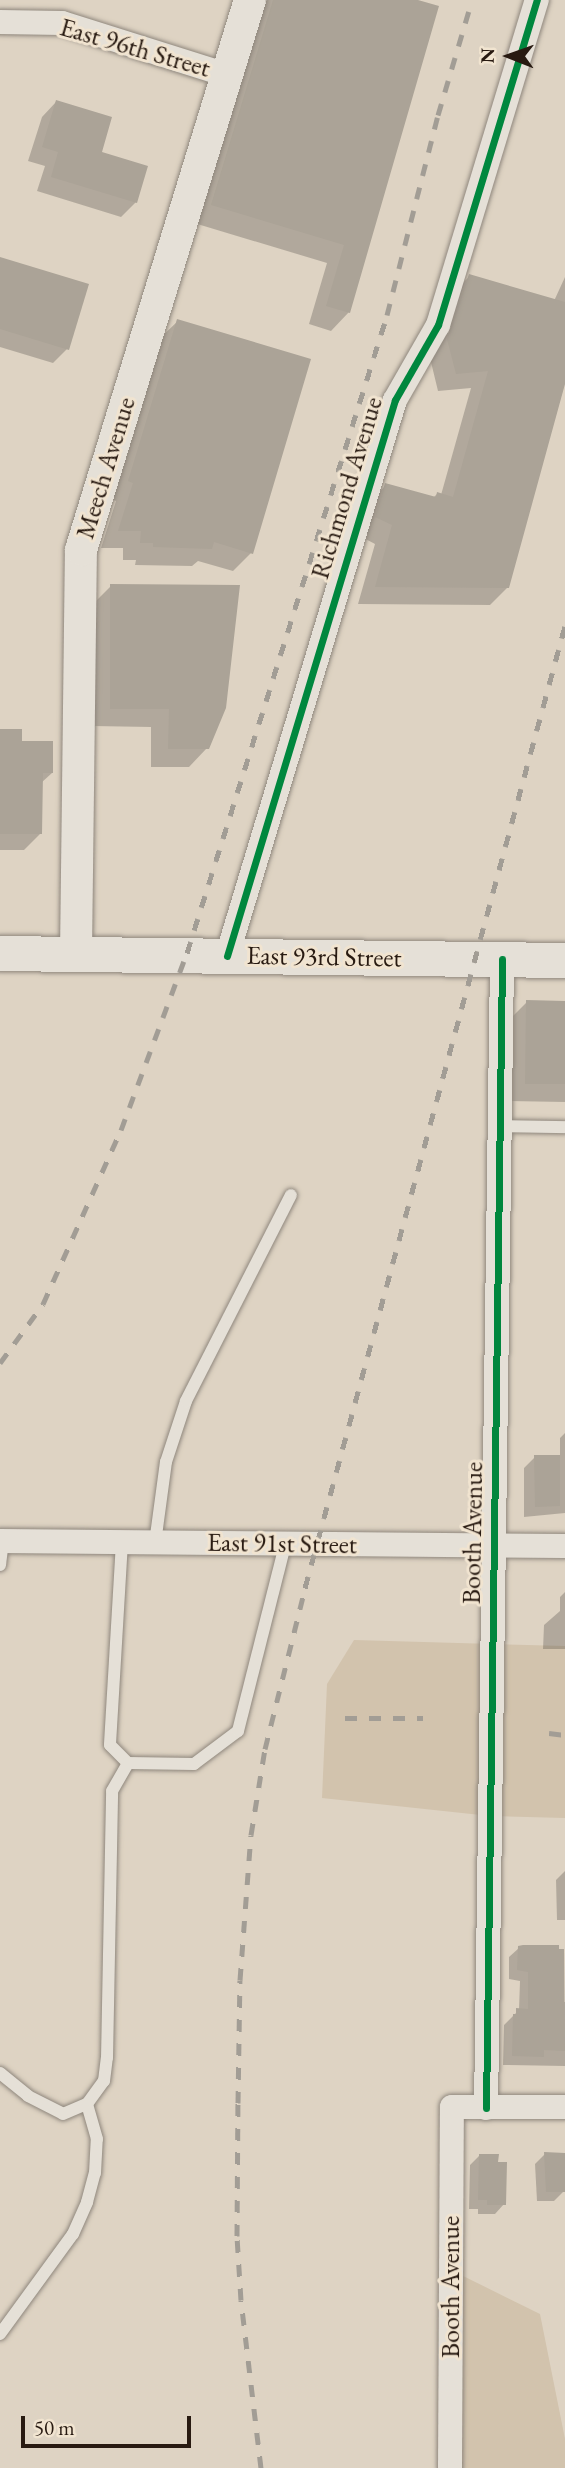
<!DOCTYPE html>
<style>
body{margin:0}
#map{position:relative;width:565px;height:2468px;overflow:hidden;background:#ded3c3;font-family:"EB Garamond",serif}
div>[style]{position:absolute}
[style*='--x']{left:calc(var(--x)*1px);top:calc(var(--y)*1px);width:calc(var(--w)*1px);rotate:calc(var(--a)*1deg)}
.green>*{inset:0;background:#d2c3ad}
.shadow>*{inset:0;background:#0003}
.building>*{inset:0;background:#aba397}
.roads{filter:drop-shadow(0 0 2px #8f877d) drop-shadow(0 0 2px #8f877d)}
.service>*{height:12px;margin:-6px;padding:0 6px;transform-origin:6px;border-radius:6px;background:#e5e0d7}
.minor>*{height:24px;margin:-12px;padding:0 12px;transform-origin:12px;border-radius:12px;background:#e5e0d7}
.tertiary>*{height:32px;margin:-16px;padding:0 16px;transform-origin:16px;border-radius:16px;background:#e5e0d7}
.secondary>*{height:35px;margin:-17.5px;padding:0 17.5px;transform-origin:17.5px;border-radius:17.5px;background:#e5e0d7}
.rail>*{height:5px;margin-top:-2.5px;transform-origin:0;background:repeating-linear-gradient(90deg,#a29d95 0 12px,transparent 0 24px)}
.cycleway>*{height:7px;margin:-3.5px;padding:0 3.5px;transform-origin:3.5px;border-radius:3.5px;background:#00873e}
span{translate:-50% -50%;white-space:nowrap;text-align:center;line-height:1.15;-webkit-text-stroke:6px #f1e4d0;paint-order:stroke}
.street-label{font-size:26px;color:#281a11}
.north{position:absolute;left:474px;top:21px;width:70px;height:70px;-webkit-text-stroke:5px #f1e4d0;paint-order:stroke;rotate:271deg;font-size:19px;font-weight:700;line-height:28px;text-align:center;color:#281a11}
.north::after{content:'';display:block;margin:auto;width:24px;height:32px;background:#281a11;clip-path:polygon(50% 0,100% 100%,50% 72%,0 100%)}
.scale{position:absolute;left:21px;top:2416px;width:170px;height:32px;box-sizing:border-box;border:4px solid #281a11;border-top:0;padding-left:9px;font-size:21px;line-height:24px;white-space:nowrap;color:#281a11;-webkit-text-stroke:5px #f1e4d0;paint-order:stroke}
</style>
<div id="map">
<div class="green">
<i style="clip-path:polygon(354px 1640px,565px 1646px,565px 1818px,490px 1816px,322px 1798px,327px 1684px)"></i>
<i style="clip-path:polygon(451px 2270px,540px 2314px,565px 2439px,565px 2468px,450px 2468px)"></i>
</div>
<div class="shadow">
<i style="clip-path:polygon(261px 0,414px 0,349px 312px,331px 331px,309px 324px,327px 263px,194px 223px)"></i>
<i style="clip-path:polygon(56px 102px,136px 202px,121px 217px,37px 191px,45px 166px,28px 161px,42px 117px)"></i>
<i style="clip-path:polygon(0 259px,67px 349px,53px 363px,0 347px)"></i>
<i style="clip-path:polygon(470px 276px,554px 301px,565px 277px,565px 382px,508px 587px,490px 605px,358px 604px,375px 544px,358px 535px,368px 504px,386px 485px,433px 498px,437px 494px,441px 495px,471px 388px,438px 391px,430px 358px,451px 294px)"></i>
<i style="clip-path:polygon(178px 321px,251px 553px,233px 571px,198px 561px,192px 566px,135px 565px,136px 560px,123px 560px,123px 548px,101px 548px,116px 501px,111px 499px,159px 339px)"></i>
<i style="clip-path:polygon(111px 586px,207px 748px,189px 767px,151px 767px,151px 727px,92px 726px,93px 604px)"></i>
<i style="clip-path:polygon(0 731px,20px 743px,52px 773px,41px 783px,41px 833px,24px 850px,0 850px)"></i>
<i style="clip-path:polygon(527px 1002px,565px 1003px,565px 1102px,508px 1101px,509px 1020px)"></i>
<i style="clip-path:polygon(565px 1433px,565px 1513px,524px 1517px,524px 1468px,535px 1457px,560px 1457px,560px 1438px)"></i>
<i style="clip-path:polygon(565px 1592px,565px 1649px,543px 1649px,544px 1625px,560px 1611px,560px 1597px)"></i>
<i style="clip-path:polygon(565px 1871px,565px 1920px,557px 1920px,556px 1880px)"></i>
<i style="clip-path:polygon(519px 1948px,560px 2002px,565px 2002px,565px 2066px,503px 2065px,504px 2025px,519px 2010px,520px 1981px,509px 1979px,509px 1957px)"></i>
<i style="clip-path:polygon(545px 2154px,564px 2191px,554px 2201px,537px 2201px,535px 2164px)"></i>
<i style="clip-path:polygon(479px 2156px,504px 2204px,495px 2214px,478px 2214px,478px 2209px,469px 2209px,470px 2165px)"></i>
</div>
<div class="building">
<i style="clip-path:polygon(273px 0,418px 0,439px 6px,350px 313px,326px 306px,344px 245px,211px 205px)"></i>
<i style="clip-path:polygon(56px 100px,112px 117px,102px 152px,148px 166px,137px 203px,51px 177px,58px 152px,42px 147px)"></i>
<i style="clip-path:polygon(0 257px,89px 284px,69px 350px,0 329px)"></i>
<i style="clip-path:polygon(469px 274px,565px 302px,565px 384px,509px 588px,375px 587px,392px 525px,375px 517px,385px 483px,436px 497px,437px 492px,453px 497px,488px 371px,456px 374px,447px 339px)"></i>
<i style="clip-path:polygon(177px 319px,311px 359px,253px 554px,214px 542px,212px 549px,153px 547px,153px 543px,140px 543px,141px 531px,118px 531px,133px 483px,128px 481px)"></i>
<i style="clip-path:polygon(110px 584px,240px 585px,226px 708px,209px 749px,168px 749px,169px 709px,110px 709px)"></i>
<i style="clip-path:polygon(0 729px,22px 729px,22px 741px,53px 741px,53px 773px,43px 773px,42px 834px,0 834px)"></i>
<i style="clip-path:polygon(526px 1000px,565px 1001px,565px 1084px,525px 1084px)"></i>
<i style="clip-path:polygon(534px 1455px,560px 1455px,560px 1506px,535px 1507px)"></i>
<i style="clip-path:polygon(523px 1945px,559px 1945px,559px 1949px,564px 1949px,565px 2051px,544px 2050px,544px 2057px,512px 2056px,513px 2014px,516px 2014px,516px 2008px,528px 2009px,528px 1972px,517px 1970px,518px 1946px)"></i>
<i style="clip-path:polygon(544px 2152px,565px 2153px,565px 2192px,546px 2192px)"></i>
<i style="clip-path:polygon(479px 2154px,499px 2154px,498px 2162px,507px 2162px,506px 2205px,487px 2205px,487px 2200px,478px 2200px)"></i>
</div>
<div class="roads">
<div class="service">
<i style="--x:499;--y:1126;--w:66;--a:0.9"></i>
<i style="--x:122;--y:1542;--w:203;--a:93.4"></i>
<i style="--x:110;--y:1745;--w:25;--a:45"></i>
<i style="--x:128;--y:1763;--w:66;--a:0.9"></i>
<i style="--x:194;--y:1764;--w:55;--a:-36.9"></i>
<i style="--x:238;--y:1731;--w:192;--a:-75.8"></i>
<i style="--x:155;--y:1543;--w:82;--a:-82.3"></i>
<i style="--x:166;--y:1462;--w:64;--a:-71.8"></i>
<i style="--x:186;--y:1401;--w:231;--a:-63"></i>
<i style="--x:0;--y:1565;--w:24;--a:-83"></i>
<i style="--x:0;--y:2073;--w:36;--a:39"></i>
<i style="--x:28;--y:2096;--w:39;--a:27"></i>
<i style="--x:63;--y:2114;--w:26;--a:-23"></i>
<i style="--x:87;--y:2104;--w:29;--a:-54"></i>
<i style="--x:104;--y:2081;--w:23;--a:-83"></i>
<i style="--x:107;--y:2058;--w:267;--a:-88.9"></i>
<i style="--x:112;--y:1791;--w:32;--a:-60"></i>
<i style="--x:0;--y:2334;--w:124;--a:-53.9"></i>
<i style="--x:73;--y:2234;--w:35;--a:-66"></i>
<i style="--x:87;--y:2202;--w:30;--a:-75"></i>
<i style="--x:95;--y:2173;--w:34;--a:-87"></i>
<i style="--x:97;--y:2139;--w:36;--a:-106"></i>
</div>
<div class="minor">
<i style="--x:0;--y:22;--w:62;--a:0.9"></i>
<i style="--x:62;--y:23;--w:173;--a:17.5"></i>
<i style="--x:227;--y:956;--w:581;--a:-73.19"></i>
<i style="--x:395;--y:400;--w:86;--a:-60.2"></i>
<i style="--x:438;--y:325;--w:340;--a:-73.1"></i>
<i style="--x:0;--y:1541;--w:565;--a:0.51"></i>
<i style="--x:486;--y:2108;--w:1149;--a:-89.2"></i>
<i style="--x:450;--y:2468;--w:361;--a:-89.7"></i>
<i style="--x:452;--y:2107;--w:113;--a:0"></i>
</div>
<div class="tertiary">
<i style="--x:76;--y:953;--w:403;--a:-89.3"></i>
<i style="--x:81;--y:550;--w:575;--a:-72.92"></i>
</div>
<div class="secondary">
<i style="--x:0;--y:953;--w:565;--a:0.71"></i>
</div>
</div>
<div class="rail">
<i style="--x:0;--y:1363;--w:73;--a:-53.9"></i>
<i style="--x:43;--y:1304;--w:191;--a:-65.9"></i>
<i style="--x:121;--y:1130;--w:189;--a:-69.6"></i>
<i style="--x:187;--y:953;--w:669;--a:-72.59"></i>
<i style="--x:387;--y:315;--w:206;--a:-75.7"></i>
<i style="--x:438;--y:115;--w:120;--a:-73.5"></i>
<i style="--x:345;--y:1718;--w:78;--a:0"></i>
<i style="--x:549;--y:1733;--w:16;--a:7"></i>
<i style="--x:261;--y:2468;--w:169;--a:-96.8"></i>
<i style="--x:241;--y:2300;--w:64;--a:-93.6"></i>
<i style="--x:237;--y:2236;--w:133;--a:-89.6"></i>
<i style="--x:238;--y:2103;--w:123;--a:-89.1"></i>
<i style="--x:240;--y:1980;--w:145;--a:-85.7"></i>
<i style="--x:251;--y:1835;--w:87;--a:-80.8"></i>
<i style="--x:265;--y:1749;--w:166;--a:-76"></i>
<i style="--x:305;--y:1588;--w:997;--a:-74.88"></i>
</div>
<div class="cycleway">
<i style="--x:227;--y:956;--w:581;--a:-73.19"></i>
<i style="--x:395;--y:400;--w:86;--a:-60.2"></i>
<i style="--x:438;--y:325;--w:340;--a:-73.1"></i>
<i style="--x:486;--y:2108;--w:1149;--a:-89.2"></i>
</div>
<div class="street-label">
<span style="left:135px;top:48px;rotate:16deg">East 96th Street</span>
<span style="left:106px;top:468px;rotate:-73deg">Meech Avenue</span>
<span style="left:347px;top:488px;rotate:-73deg">Richmond Avenue</span>
<span style="left:324px;top:957px;rotate:1deg">East 93rd Street</span>
<span style="left:473px;top:1533px;rotate:-89deg">Booth Avenue</span>
<span style="left:282px;top:1544px;rotate:1deg">East 91st Street</span>
<span style="left:451px;top:2287px;rotate:-90deg">Booth Avenue</span>
</div>
<div class="north">N</div>
<div class="scale">50 m</div>
</div>
